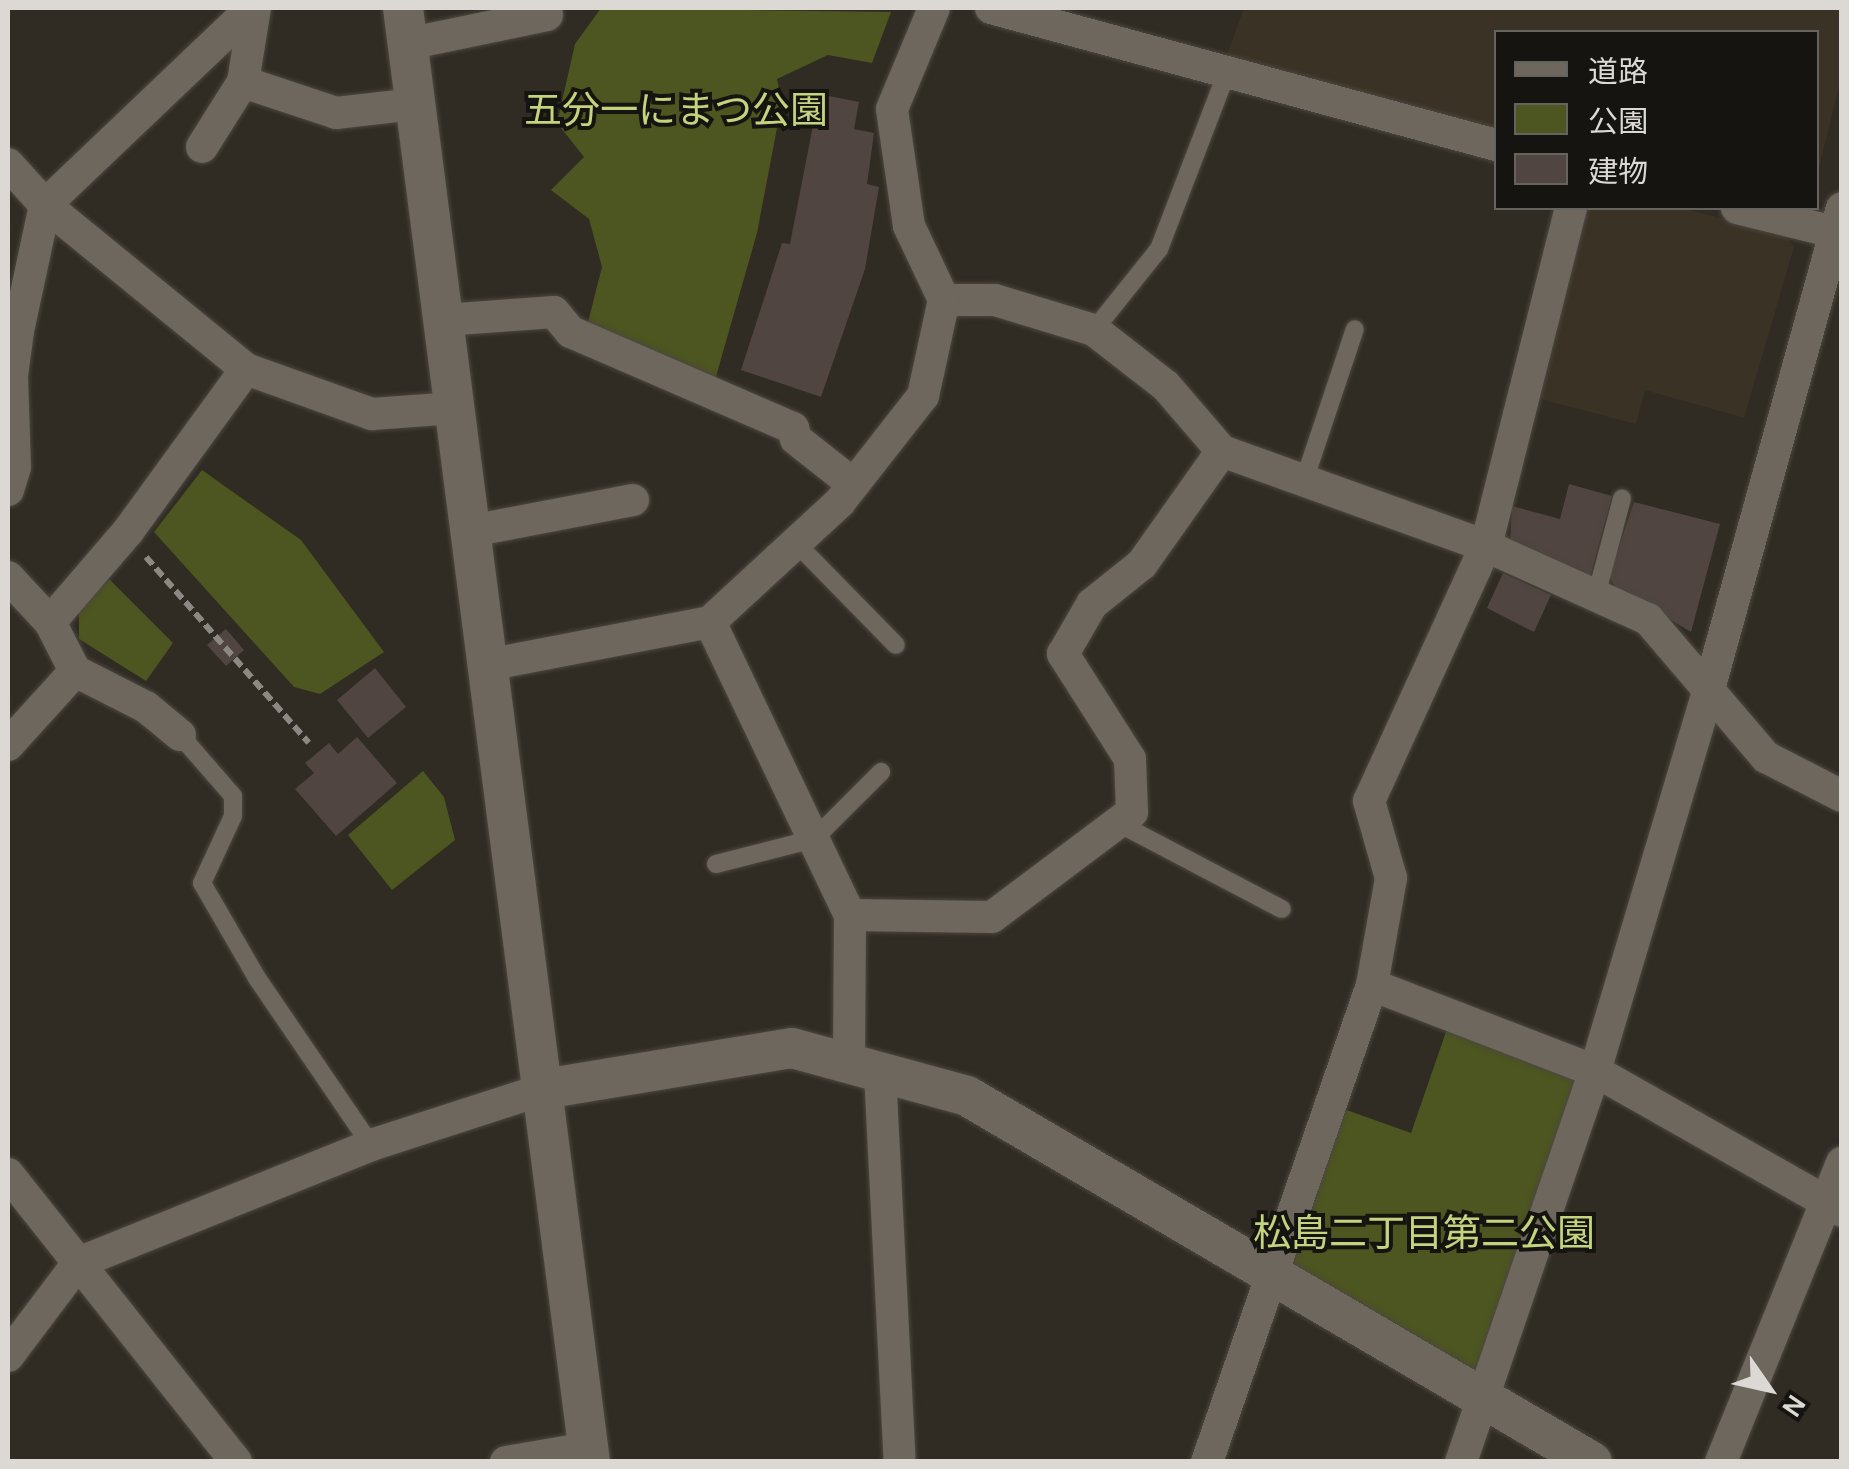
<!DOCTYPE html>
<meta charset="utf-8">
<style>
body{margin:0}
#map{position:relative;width:1849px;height:1469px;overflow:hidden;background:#302b23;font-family:Karla,"Noto Sans JP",sans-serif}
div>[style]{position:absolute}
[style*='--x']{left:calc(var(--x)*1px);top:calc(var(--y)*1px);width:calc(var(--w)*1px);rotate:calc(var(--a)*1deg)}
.built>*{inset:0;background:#3a3224}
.green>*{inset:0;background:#4d5520}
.building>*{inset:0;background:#504541}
.path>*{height:6px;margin-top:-3px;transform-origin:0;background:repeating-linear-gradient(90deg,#8c8882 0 10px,transparent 0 15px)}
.roads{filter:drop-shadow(0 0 2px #4b4740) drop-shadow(0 0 2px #4b4740)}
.service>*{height:18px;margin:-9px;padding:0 9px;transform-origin:9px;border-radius:9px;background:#6d675e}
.minor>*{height:32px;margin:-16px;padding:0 16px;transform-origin:16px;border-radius:16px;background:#6d675e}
.tertiary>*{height:40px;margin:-20px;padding:0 20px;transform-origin:20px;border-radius:20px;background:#6d675e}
span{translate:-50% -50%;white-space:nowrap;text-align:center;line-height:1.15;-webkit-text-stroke:8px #161410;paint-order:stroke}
.park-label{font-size:38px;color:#c4d37e}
.frame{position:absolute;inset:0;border:10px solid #dcd9d4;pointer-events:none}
.legend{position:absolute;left:1494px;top:30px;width:325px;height:180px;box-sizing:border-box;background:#161410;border:2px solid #65635e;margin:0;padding:12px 18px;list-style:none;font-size:30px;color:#dcd9d4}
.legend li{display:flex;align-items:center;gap:20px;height:50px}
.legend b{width:50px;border:2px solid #65635e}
.north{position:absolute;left:1719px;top:1339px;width:100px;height:100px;-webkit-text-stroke:8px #161410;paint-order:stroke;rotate:124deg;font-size:28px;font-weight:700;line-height:40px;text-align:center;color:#dcd9d4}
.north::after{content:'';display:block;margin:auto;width:35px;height:45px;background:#dcd9d4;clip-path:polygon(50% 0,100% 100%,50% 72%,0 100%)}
</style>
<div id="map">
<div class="built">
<i style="clip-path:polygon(1244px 8px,1841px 8px,1841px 79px,1817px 176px,1816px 32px,1496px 32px,1496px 129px,1227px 55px)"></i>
<i style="clip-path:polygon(1587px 208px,1684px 208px,1787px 237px,1794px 247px,1744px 418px,1645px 390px,1636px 424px,1536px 398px)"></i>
</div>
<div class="green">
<i style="clip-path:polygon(601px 8px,891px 12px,872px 63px,828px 55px,777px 79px,782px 102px,757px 233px,715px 380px,588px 322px,602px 267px,589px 219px,551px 190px,584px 157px,557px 123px,575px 44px)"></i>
<i style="clip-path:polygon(202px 470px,301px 540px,384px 652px,320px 694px,294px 687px,154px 532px)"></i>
<i style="clip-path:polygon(109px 579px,173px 643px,146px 681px,79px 639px,79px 609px)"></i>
<i style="clip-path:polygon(423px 771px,444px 797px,455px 840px,392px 890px,348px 835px)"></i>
<i style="clip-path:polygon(1448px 1026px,1588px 1076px,1480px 1381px,1288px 1271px,1341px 1108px,1411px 1133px)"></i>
</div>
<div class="building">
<i style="clip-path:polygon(819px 94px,859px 102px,854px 129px,874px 133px,867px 184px,879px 187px,865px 269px,821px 397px,741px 370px,782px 243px,790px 244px)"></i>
<i style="clip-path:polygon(1569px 484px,1612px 496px,1590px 577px,1510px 543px,1512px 506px,1560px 519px)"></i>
<i style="clip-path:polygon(1634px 502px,1720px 524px,1691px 632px,1615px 587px,1609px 576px)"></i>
<i style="clip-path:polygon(1503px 573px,1551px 595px,1534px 632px,1487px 608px)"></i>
<i style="clip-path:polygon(226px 629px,244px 650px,226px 666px,207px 645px)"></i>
<i style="clip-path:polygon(375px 668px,406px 707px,368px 738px,337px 700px)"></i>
<i style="clip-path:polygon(357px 737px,397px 783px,336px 836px,295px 789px,314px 773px,305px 763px,329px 743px,338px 754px)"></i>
</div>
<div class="path">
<i style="--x:146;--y:557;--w:247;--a:48.8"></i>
</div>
<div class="roads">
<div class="service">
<i style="--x:1094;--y:330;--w:104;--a:-51.3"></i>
<i style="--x:1159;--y:249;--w:190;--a:-69"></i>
<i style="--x:1304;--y:481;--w:160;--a:-71.5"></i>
<i style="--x:795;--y:542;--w:144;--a:45.6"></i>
<i style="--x:1596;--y:596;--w:101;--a:-75.1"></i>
<i style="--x:180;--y:735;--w:81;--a:49"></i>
<i style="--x:233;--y:796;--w:20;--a:90"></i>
<i style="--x:233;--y:816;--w:74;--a:114.8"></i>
<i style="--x:202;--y:883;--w:110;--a:59.9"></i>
<i style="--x:257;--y:978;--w:202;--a:55.7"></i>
<i style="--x:1118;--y:823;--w:185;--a:27.7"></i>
<i style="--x:716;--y:864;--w:101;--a:-14.3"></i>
<i style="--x:814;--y:839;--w:95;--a:-45"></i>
</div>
<div class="minor">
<i style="--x:991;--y:8;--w:523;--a:15.18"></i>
<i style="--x:407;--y:44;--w:143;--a:-11.7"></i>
<i style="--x:243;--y:82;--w:98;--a:18.4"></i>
<i style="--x:336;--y:113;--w:80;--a:-6.5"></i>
<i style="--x:202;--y:147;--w:77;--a:-57.8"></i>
<i style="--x:243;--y:82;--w:75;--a:-80.8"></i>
<i style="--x:8;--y:164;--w:55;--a:47.9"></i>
<i style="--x:45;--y:205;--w:259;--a:39.2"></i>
<i style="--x:246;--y:369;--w:134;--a:19.7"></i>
<i style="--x:372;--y:414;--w:83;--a:-4.1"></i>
<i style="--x:1737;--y:208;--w:108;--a:13.9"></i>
<i style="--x:944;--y:300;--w:51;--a:0"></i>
<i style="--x:995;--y:300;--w:103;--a:16.9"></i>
<i style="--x:1094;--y:330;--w:91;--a:37.9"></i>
<i style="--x:1166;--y:386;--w:86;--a:49.3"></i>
<i style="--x:1222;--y:451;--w:281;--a:19.8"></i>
<i style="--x:1486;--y:546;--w:178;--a:24.3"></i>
<i style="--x:1648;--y:619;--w:182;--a:49.5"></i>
<i style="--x:1766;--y:757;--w:85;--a:27.2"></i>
<i style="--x:444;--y:320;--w:110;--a:-4.2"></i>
<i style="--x:554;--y:312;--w:26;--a:50"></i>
<i style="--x:571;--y:332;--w:242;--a:23.4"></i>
<i style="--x:793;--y:428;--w:11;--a:75"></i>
<i style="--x:796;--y:439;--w:73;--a:38.3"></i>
<i style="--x:8;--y:490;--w:24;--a:-73"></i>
<i style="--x:15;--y:467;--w:91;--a:-91.9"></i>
<i style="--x:12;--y:376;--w:45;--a:-82.4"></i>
<i style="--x:18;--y:331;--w:129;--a:-77.9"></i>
<i style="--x:45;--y:205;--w:286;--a:-43.6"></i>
<i style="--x:471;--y:531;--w:165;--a:-10.8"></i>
<i style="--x:8;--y:577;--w:62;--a:47"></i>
<i style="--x:710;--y:622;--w:325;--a:64.5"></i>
<i style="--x:850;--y:915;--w:147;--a:90.4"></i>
<i style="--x:487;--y:665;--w:227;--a:-10.9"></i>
<i style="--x:710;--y:622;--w:176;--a:-42.7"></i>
<i style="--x:839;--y:503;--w:136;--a:-51.9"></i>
<i style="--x:923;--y:396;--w:98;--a:-77.7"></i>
<i style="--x:944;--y:300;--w:82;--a:-115.3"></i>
<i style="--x:909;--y:226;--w:118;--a:-98.3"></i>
<i style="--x:892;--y:109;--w:109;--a:-67.4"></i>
<i style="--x:75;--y:671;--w:80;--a:26.9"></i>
<i style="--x:146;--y:707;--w:44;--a:39.5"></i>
<i style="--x:8;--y:745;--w:100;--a:-47.8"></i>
<i style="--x:75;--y:671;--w:55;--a:-117"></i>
<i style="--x:50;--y:622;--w:121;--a:-49.3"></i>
<i style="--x:129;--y:530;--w:199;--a:-54"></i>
<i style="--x:850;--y:915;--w:142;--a:0.8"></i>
<i style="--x:992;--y:917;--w:175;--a:-36.9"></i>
<i style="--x:1132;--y:812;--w:53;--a:-92.2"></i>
<i style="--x:1130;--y:759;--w:125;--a:-122.5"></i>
<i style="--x:1063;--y:654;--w:58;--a:-59.9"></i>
<i style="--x:1092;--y:604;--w:64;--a:-38.7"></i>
<i style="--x:1142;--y:564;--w:138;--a:-54.7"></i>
<i style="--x:1372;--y:985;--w:239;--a:21.1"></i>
<i style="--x:1595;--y:1071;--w:284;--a:29.5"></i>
<i style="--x:880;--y:1073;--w:390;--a:87.1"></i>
<i style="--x:8;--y:1174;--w:367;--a:51.6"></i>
<i style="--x:8;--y:1356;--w:116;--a:-53"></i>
<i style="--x:78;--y:1263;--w:316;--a:-21.9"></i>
<i style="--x:371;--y:1145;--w:182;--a:-17.9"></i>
<i style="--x:506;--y:1462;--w:83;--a:-9.7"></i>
<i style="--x:1207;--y:1462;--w:505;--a:-70.92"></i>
<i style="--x:1372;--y:985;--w:109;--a:-79.9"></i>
<i style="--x:1391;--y:878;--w:80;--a:-105.9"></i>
<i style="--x:1369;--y:801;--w:281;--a:-65.4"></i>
<i style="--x:1486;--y:546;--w:349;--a:-75.9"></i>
<i style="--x:1461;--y:1462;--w:413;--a:-71.1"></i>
<i style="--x:1595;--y:1071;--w:395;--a:-73.4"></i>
<i style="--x:1708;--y:693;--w:503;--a:-74.56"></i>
<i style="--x:1721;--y:1462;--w:323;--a:-68"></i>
</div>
<div class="tertiary">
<i style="--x:403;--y:8;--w:1466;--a:82.67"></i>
<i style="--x:544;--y:1089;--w:251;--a:-9.4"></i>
<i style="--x:792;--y:1048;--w:181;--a:15.3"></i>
<i style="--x:967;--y:1096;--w:724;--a:30.35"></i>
</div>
</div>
<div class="park-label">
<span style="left:676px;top:111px">五分一にまつ公園</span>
<span style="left:1424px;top:1234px">松島二丁目第二公園</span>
</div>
<div class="frame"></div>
<ul class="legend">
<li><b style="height:12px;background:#6d675e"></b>道路</li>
<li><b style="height:28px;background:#4d5520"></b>公園</li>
<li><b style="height:28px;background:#504541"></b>建物</li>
</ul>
<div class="north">N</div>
</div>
